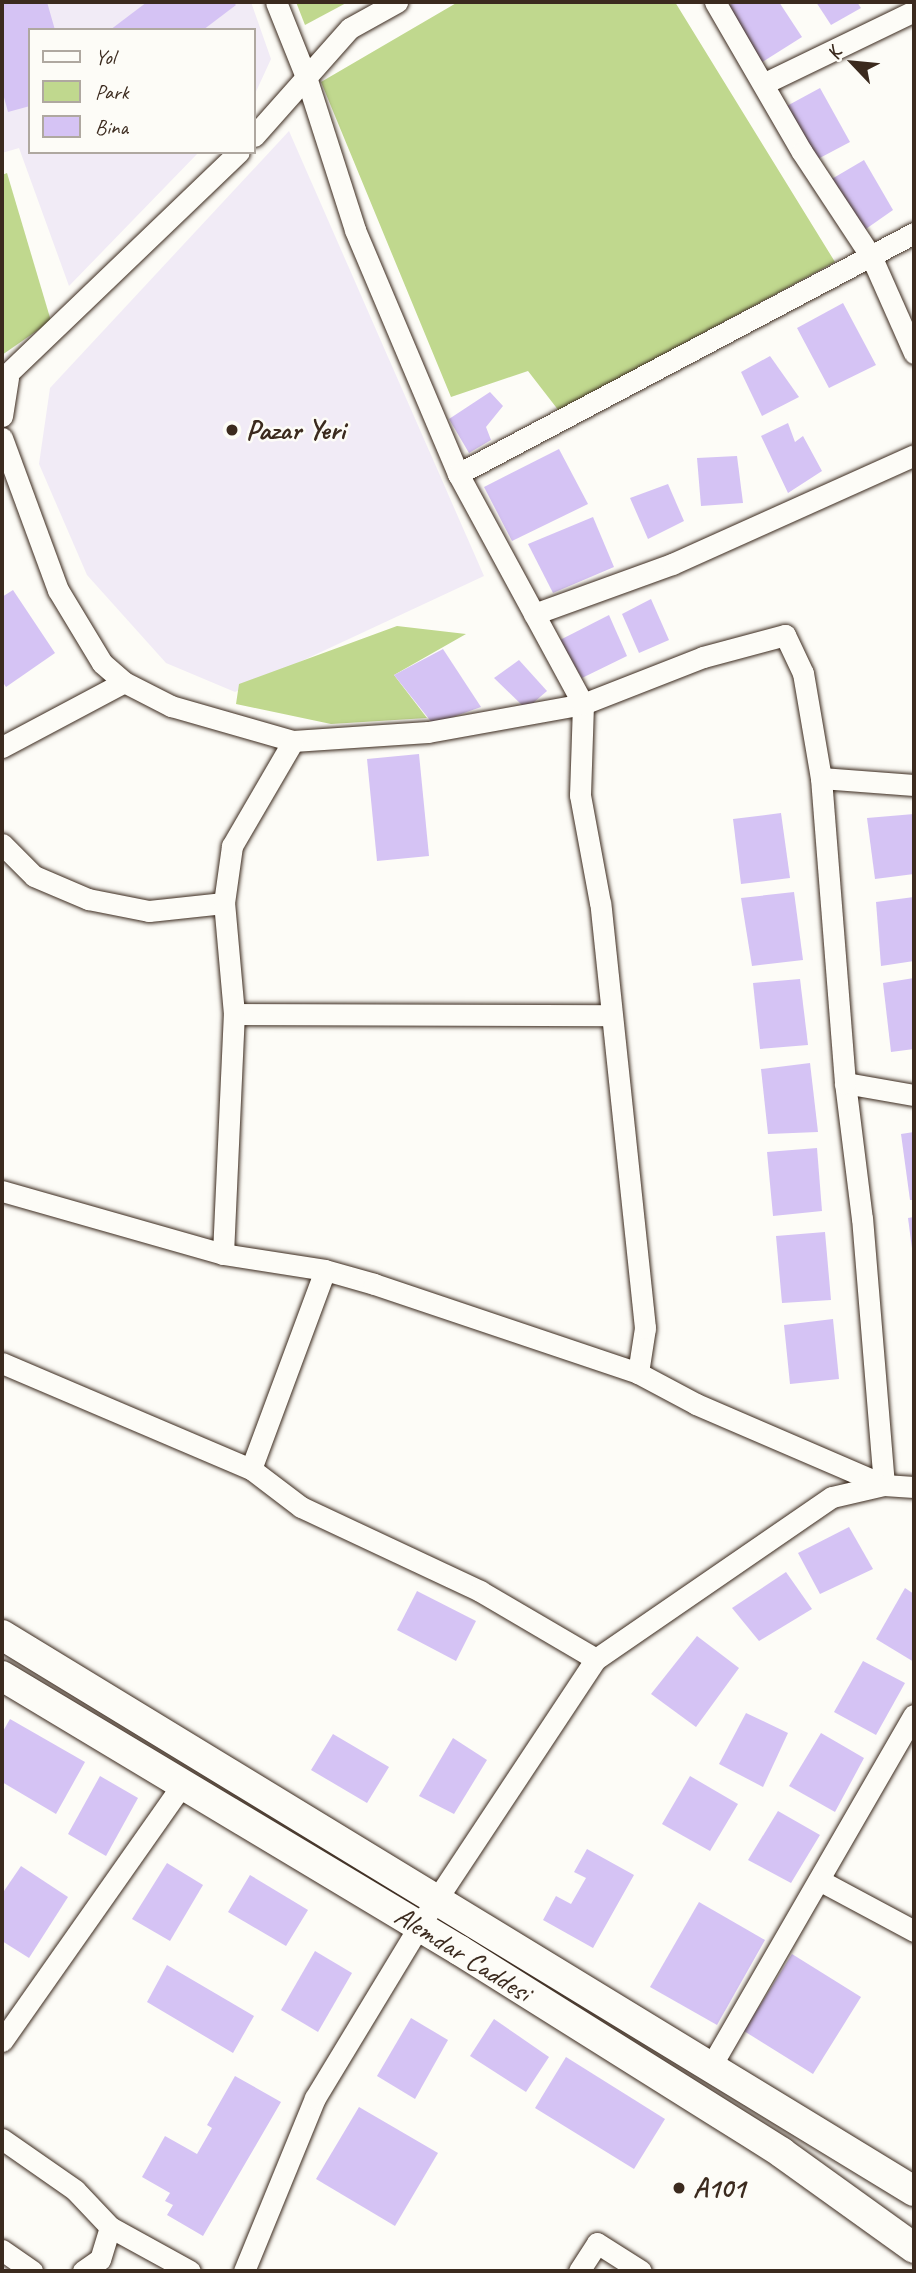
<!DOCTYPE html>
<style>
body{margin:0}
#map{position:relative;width:916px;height:2273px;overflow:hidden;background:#fdfcf7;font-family:Caveat,sans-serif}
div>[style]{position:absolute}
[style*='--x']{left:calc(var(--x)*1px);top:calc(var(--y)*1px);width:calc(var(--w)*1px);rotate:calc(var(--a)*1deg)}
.built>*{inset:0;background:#f1ebf6}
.green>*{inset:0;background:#c0d88e}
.building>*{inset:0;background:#d5c3f4}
.roads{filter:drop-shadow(0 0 2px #3b2a1e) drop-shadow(0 0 2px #3b2a1e)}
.minor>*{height:21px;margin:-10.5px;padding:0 10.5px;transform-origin:10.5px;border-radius:10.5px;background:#fdfcf7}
.secondary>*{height:30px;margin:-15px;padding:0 15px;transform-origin:15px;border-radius:15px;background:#fdfcf7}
.dots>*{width:19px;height:19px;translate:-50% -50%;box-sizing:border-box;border:4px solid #fdfcf7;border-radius:50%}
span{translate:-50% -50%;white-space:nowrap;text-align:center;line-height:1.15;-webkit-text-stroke:5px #fdfcf7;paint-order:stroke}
.poi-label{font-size:28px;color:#3b2a1e;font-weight:700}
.left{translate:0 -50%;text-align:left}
.street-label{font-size:28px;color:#3b2a1e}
.frame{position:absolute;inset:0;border:4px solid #3b2a1e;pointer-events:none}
.legend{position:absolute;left:28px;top:28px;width:228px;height:126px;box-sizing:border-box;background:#fdfcf7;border:2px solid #afa8a0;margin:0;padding:9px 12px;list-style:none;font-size:21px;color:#3b2a1e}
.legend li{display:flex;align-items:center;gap:14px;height:35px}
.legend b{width:35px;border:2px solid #afa8a0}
.north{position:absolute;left:818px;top:28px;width:70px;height:70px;-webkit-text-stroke:5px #fdfcf7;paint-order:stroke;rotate:296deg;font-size:19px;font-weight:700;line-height:28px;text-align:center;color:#3b2a1e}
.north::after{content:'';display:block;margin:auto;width:24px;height:32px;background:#3b2a1e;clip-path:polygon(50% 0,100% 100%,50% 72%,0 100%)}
</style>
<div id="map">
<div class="built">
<i style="clip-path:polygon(2px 2px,251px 2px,271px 59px,254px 96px,254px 30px,30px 30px,30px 152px,199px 152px,69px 286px,19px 148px,2px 153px)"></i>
<i style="clip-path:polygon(289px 131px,484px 576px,235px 692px,166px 663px,87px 575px,39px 464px,50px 388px)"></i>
</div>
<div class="green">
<i style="clip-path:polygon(296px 2px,348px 2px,305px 25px)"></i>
<i style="clip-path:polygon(458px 2px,675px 2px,835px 262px,559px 411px,528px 371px,451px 397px,321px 82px)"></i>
<i style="clip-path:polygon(7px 173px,51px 321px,2px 355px,2px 175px)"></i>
<i style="clip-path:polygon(397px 626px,466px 634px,394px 675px,427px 718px,331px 724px,236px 704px,239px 684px)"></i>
</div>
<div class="building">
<i style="clip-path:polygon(2px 2px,47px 2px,55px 30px,30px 30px,30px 106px,8px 112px,2px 90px)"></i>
<i style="clip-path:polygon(147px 2px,233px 2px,236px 5px,203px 30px,110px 30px)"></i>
<i style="clip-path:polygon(734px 2px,779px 2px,802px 37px,761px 63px,726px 8px)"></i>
<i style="clip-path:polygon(816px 2px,857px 2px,861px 8px,831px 25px)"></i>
<i style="clip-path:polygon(820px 88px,850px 142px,816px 160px,785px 107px)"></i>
<i style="clip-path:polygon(864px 160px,893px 210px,863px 231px,830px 180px)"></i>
<i style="clip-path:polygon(843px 303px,876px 365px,829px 388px,797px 328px)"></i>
<i style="clip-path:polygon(770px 356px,799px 397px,762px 416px,741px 372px)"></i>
<i style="clip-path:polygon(490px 392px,503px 406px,486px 427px,491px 440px,469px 453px,449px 419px)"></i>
<i style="clip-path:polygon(788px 423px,795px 442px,803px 436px,822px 471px,788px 493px,761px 436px)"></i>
<i style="clip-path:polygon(559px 449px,588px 504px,512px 541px,484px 487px)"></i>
<i style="clip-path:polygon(737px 456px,743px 503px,701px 506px,697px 458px)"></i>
<i style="clip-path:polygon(668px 484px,684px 521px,648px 539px,630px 498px)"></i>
<i style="clip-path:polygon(593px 517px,614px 567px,553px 593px,528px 544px)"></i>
<i style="clip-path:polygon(13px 590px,55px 653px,6px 687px,2px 681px,2px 597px)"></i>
<i style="clip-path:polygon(651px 599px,669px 640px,639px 653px,622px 614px)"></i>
<i style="clip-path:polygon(609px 615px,627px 656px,582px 678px,560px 640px)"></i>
<i style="clip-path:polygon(443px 649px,481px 707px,433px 724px,394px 675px)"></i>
<i style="clip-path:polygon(519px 660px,547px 691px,526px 709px,494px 678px)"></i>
<i style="clip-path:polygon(419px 754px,429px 856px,377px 861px,367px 759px)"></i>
<i style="clip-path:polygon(781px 813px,790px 878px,741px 884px,733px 819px)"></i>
<i style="clip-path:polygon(914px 814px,914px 874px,875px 879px,867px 818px)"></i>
<i style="clip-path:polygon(794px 892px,803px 960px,752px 966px,741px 898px)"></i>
<i style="clip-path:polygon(914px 897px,914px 961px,881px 966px,876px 902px)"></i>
<i style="clip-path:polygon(914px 978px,914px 1049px,891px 1052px,883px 983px)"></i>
<i style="clip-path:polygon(800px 979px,808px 1045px,760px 1049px,753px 983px)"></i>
<i style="clip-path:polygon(810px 1063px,818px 1132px,768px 1134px,761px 1069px)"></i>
<i style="clip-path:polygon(914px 1132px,914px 1200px,910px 1200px,901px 1134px)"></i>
<i style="clip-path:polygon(817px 1148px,822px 1211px,773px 1216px,767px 1152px)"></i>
<i style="clip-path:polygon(914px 1217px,914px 1256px,913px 1256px,908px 1218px)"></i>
<i style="clip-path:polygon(825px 1232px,831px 1300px,782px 1303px,776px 1236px)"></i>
<i style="clip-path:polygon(833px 1319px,839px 1379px,790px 1384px,784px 1325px)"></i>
<i style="clip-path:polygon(849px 1527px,873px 1569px,820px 1594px,798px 1553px)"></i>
<i style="clip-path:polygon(786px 1572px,812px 1609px,759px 1641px,732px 1608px)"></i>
<i style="clip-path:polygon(905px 1588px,914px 1594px,914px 1662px,876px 1639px)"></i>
<i style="clip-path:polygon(417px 1591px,476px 1621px,456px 1661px,397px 1630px)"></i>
<i style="clip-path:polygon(697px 1636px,739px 1668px,696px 1727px,651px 1694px)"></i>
<i style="clip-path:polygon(863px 1661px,905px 1683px,876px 1735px,834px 1712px)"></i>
<i style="clip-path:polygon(746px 1713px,788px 1733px,763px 1787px,719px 1764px)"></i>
<i style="clip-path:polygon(10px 1719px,85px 1762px,56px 1814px,2px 1782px,2px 1733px)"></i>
<i style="clip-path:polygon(821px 1733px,864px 1758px,835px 1812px,789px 1786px)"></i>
<i style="clip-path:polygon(333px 1734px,389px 1767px,367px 1803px,311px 1770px)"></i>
<i style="clip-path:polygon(453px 1738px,487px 1760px,454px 1814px,419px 1796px)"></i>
<i style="clip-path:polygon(100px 1776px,138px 1798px,106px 1856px,68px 1834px)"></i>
<i style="clip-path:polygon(690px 1776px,738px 1804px,710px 1851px,662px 1824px)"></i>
<i style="clip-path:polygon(778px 1811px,820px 1835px,791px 1883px,748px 1860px)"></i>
<i style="clip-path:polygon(587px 1849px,634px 1875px,593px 1948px,543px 1920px,556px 1896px,571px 1904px,586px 1878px,574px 1872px)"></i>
<i style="clip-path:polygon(167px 1863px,203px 1885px,170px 1941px,132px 1919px)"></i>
<i style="clip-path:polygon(21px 1866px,68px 1897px,29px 1958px,2px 1941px,2px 1894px)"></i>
<i style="clip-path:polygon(250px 1875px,308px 1910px,286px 1946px,228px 1912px)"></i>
<i style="clip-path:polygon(699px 1902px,765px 1940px,717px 2025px,650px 1987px)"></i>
<i style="clip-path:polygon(315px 1951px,352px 1973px,318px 2032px,281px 2010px)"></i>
<i style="clip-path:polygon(792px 1954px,861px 1997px,813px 2074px,744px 2031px)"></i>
<i style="clip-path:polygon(167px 1965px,254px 2016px,233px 2053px,147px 2002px)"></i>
<i style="clip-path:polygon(411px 2018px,448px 2040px,415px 2099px,377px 2076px)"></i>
<i style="clip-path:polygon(494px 2019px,549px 2057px,526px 2092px,470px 2056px)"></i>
<i style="clip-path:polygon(566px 2057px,665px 2119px,634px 2169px,535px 2108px)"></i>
<i style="clip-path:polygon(235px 2076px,281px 2102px,203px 2236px,167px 2215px,173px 2205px,165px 2201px,170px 2193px,142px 2177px,165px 2136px,197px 2154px,212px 2128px,207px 2125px)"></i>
<i style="clip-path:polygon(359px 2107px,438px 2153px,395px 2226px,316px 2179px)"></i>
</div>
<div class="roads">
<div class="minor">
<i style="--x:276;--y:2;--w:81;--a:68.2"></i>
<i style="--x:306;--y:77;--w:161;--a:72.2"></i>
<i style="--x:355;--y:230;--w:265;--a:67.1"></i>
<i style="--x:715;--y:2;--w:173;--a:59.9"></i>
<i style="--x:802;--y:152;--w:127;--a:56.6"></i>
<i style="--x:872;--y:258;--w:104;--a:66.1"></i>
<i style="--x:765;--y:83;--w:165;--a:-25.8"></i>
<i style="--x:254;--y:136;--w:144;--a:-48.4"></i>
<i style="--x:350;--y:28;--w:54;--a:-29"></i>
<i style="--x:2;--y:379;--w:328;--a:-43.8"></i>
<i style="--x:2;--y:416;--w:39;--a:-81"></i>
<i style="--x:2;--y:438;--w:162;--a:69.8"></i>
<i style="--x:58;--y:590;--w:85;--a:58.9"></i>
<i style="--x:102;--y:663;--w:29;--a:41"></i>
<i style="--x:124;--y:682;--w:53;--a:27.1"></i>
<i style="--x:171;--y:706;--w:127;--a:16"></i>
<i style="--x:293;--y:741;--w:135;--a:-3.8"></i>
<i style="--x:428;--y:732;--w:158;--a:-10.2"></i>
<i style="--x:583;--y:704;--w:129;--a:-21.4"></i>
<i style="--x:703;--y:657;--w:85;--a:-15"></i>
<i style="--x:785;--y:635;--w:42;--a:64.7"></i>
<i style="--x:803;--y:673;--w:107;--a:80.3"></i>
<i style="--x:821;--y:778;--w:93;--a:4.3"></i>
<i style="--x:534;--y:614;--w:147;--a:-19.9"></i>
<i style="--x:672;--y:564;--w:265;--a:-24.2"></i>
<i style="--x:2;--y:747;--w:138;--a:-28"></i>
<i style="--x:2;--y:844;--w:45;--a:45"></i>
<i style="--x:34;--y:876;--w:59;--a:23.1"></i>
<i style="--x:88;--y:899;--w:62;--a:11.1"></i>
<i style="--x:149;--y:911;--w:75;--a:-6.1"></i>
<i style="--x:234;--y:1014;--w:375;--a:0.2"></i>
<i style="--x:845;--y:1083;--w:70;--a:9.9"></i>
<i style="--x:2;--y:1191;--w:230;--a:15.9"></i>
<i style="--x:223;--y:1254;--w:103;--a:8.9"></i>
<i style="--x:325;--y:1270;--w:51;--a:15.9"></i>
<i style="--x:374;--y:1284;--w:279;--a:18.6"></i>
<i style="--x:638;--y:1373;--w:66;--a:28.1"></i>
<i style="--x:696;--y:1404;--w:205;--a:23.3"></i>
<i style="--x:884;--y:1485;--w:267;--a:-94.7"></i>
<i style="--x:862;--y:1219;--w:137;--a:-97.1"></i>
<i style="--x:845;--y:1083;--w:306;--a:-94.5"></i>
<i style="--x:223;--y:1254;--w:240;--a:-87.4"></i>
<i style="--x:234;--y:1014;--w:111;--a:-95.1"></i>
<i style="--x:224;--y:903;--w:58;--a:-82"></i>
<i style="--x:232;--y:846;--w:121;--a:-59.8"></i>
<i style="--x:2;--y:1363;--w:271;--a:23.1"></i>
<i style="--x:251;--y:1469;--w:63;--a:37.2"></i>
<i style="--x:301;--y:1507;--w:198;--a:25.1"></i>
<i style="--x:480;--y:1591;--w:134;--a:30.4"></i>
<i style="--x:638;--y:1373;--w:46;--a:-81.2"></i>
<i style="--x:645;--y:1328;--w:427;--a:-96"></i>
<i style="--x:600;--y:903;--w:110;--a:-100.5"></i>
<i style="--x:580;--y:795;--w:91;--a:-88.1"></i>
<i style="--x:583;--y:704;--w:262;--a:-118.5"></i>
<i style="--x:458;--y:474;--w:516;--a:-27.86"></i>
<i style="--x:251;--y:1469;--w:212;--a:-69.6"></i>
<i style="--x:819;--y:1880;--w:108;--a:28.2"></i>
<i style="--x:2;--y:2041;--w:315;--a:-54.9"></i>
<i style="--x:711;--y:2066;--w:405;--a:-60"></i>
<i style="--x:2;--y:2139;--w:89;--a:34.9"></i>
<i style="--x:75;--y:2190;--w:51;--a:46.6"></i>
<i style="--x:110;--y:2227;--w:34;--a:107"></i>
<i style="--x:100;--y:2259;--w:21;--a:145"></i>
<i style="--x:110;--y:2227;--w:91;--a:28.8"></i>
<i style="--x:2;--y:2250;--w:37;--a:35"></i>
<i style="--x:244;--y:2271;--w:187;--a:-67.7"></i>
<i style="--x:315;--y:2098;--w:201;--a:-58.8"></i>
<i style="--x:419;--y:1926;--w:320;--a:-56.5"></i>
<i style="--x:596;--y:1659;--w:286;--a:-34.5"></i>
<i style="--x:832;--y:1497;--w:53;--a:-13"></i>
<i style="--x:884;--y:1485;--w:30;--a:4"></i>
<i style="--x:579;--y:2271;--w:33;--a:-57"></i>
<i style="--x:597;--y:2243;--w:52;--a:32.5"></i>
</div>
<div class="secondary">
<i style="--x:2;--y:1635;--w:1068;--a:31.37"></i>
<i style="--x:2;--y:1676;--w:533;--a:30.95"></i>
<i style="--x:459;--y:1950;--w:381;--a:32.1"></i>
<i style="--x:782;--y:2153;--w:163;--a:35.7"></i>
</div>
</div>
<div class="dots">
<i style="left:232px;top:430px;background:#3b2a1e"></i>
<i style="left:679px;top:2188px;background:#3b2a1e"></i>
</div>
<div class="poi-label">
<span class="left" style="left:246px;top:430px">Pazar Yeri</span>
<span class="left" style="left:693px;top:2188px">A101</span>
</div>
<div class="street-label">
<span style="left:463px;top:1954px;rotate:32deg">Alemdar Caddesi</span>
</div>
<div class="frame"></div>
<ul class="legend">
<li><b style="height:9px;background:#fdfcf7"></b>Yol</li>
<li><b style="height:19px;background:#c0d88e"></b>Park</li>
<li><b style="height:19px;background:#d5c3f4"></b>Bina</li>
</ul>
<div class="north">K</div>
</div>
